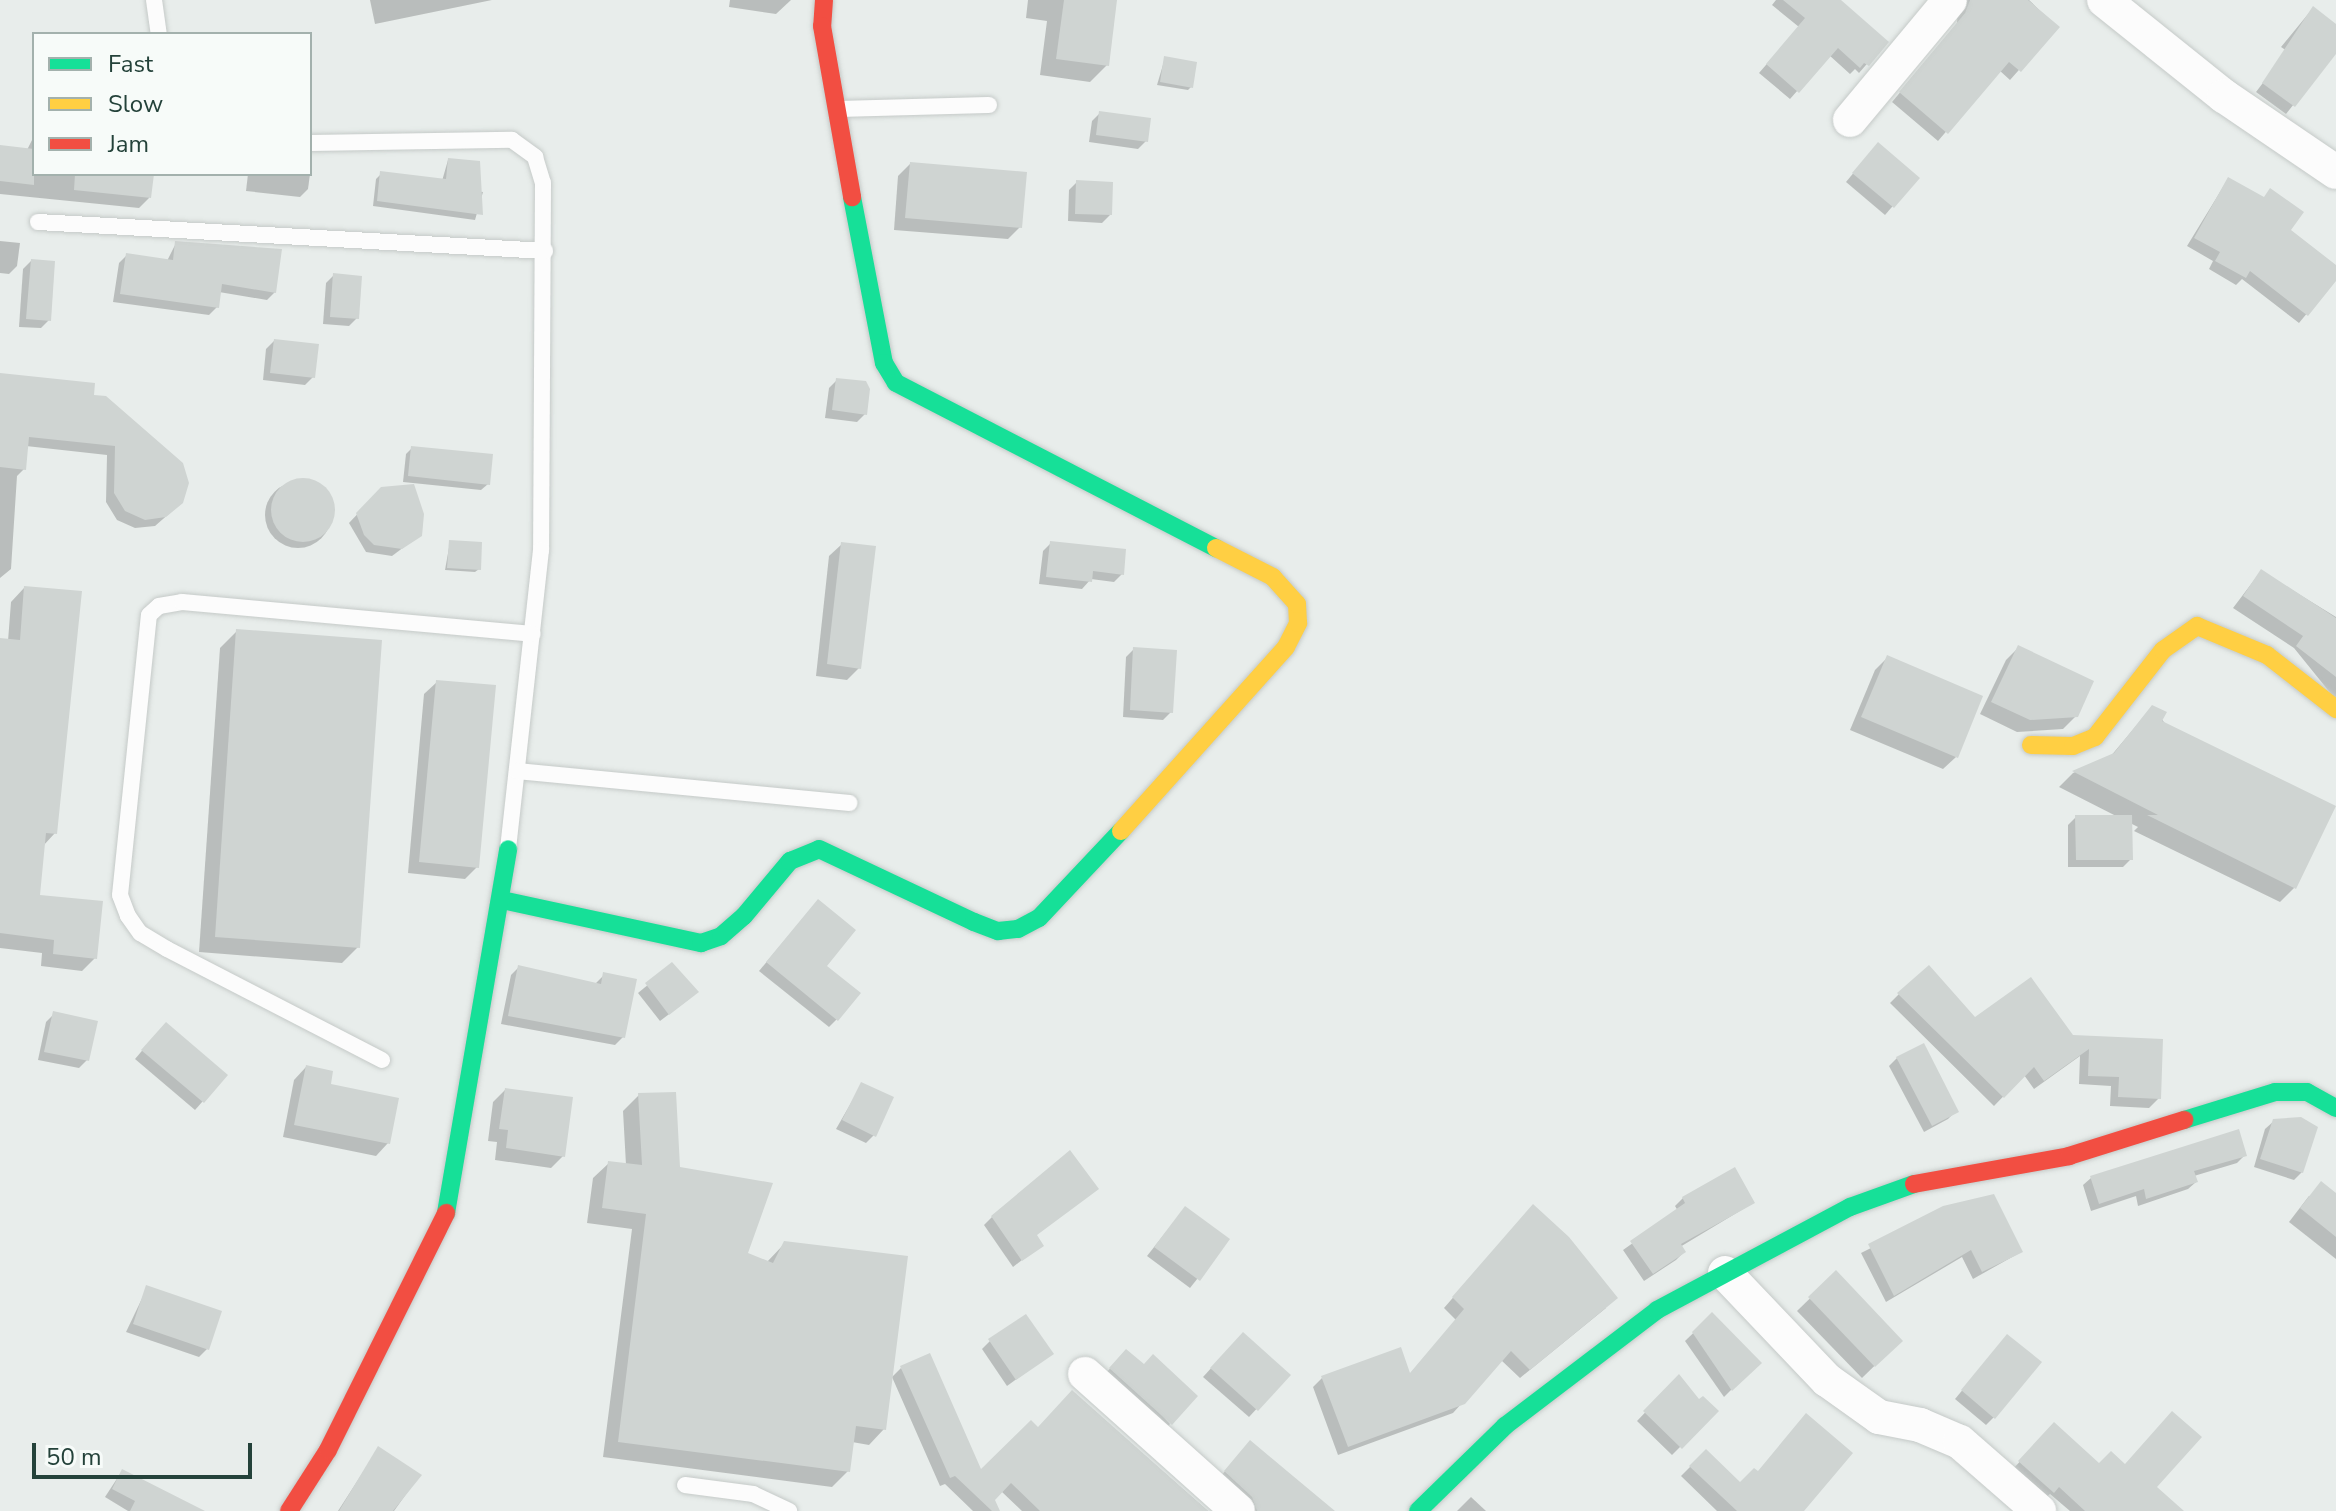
<!DOCTYPE html>
<style>
body{margin:0}
#map{position:relative;width:2336px;height:1511px;overflow:hidden;background:#e8edeb;font-family:"Nunito Sans",sans-serif}
div>[style]{position:absolute}
[style*='--x']{left:calc(var(--x)*1px);top:calc(var(--y)*1px);width:calc(var(--w)*1px);rotate:calc(var(--a)*1deg)}
.shadow>*{inset:0;background:#0003}
.round{border-radius:50%}
.building>*{inset:0;background:#cfd4d2}
.roads{filter:drop-shadow(0 0 2px #c5cac8) drop-shadow(0 0 2px #c5cac8)}
.lane>*{height:16px;margin:-8px;padding:0 8px;transform-origin:8px;border-radius:8px;background:#fcfcfc}
.street>*{height:34px;margin:-17px;padding:0 17px;transform-origin:17px;border-radius:17px;background:#fcfcfc}
.fast>*{height:18px;margin:-9px;padding:0 9px;transform-origin:9px;border-radius:9px;background:#16e098}
.slow>*{height:18px;margin:-9px;padding:0 9px;transform-origin:9px;border-radius:9px;background:#ffcf43}
.jam>*{height:18px;margin:-9px;padding:0 9px;transform-origin:9px;border-radius:9px;background:#f24e42}
span{translate:-50% -50%;white-space:nowrap;text-align:center;line-height:1.15;-webkit-text-stroke:7px #f7fbf9;paint-order:stroke}
.legend{position:absolute;left:32px;top:32px;width:280px;height:144px;box-sizing:border-box;background:#f7fbf9;border:2px solid #a3b1ad;margin:0;padding:10px 14px;list-style:none;font-size:24px;color:#24423a}
.legend li{display:flex;align-items:center;gap:16px;height:40px}
.legend b{width:40px;border:2px solid #a3b1ad}
.scale{position:absolute;left:32px;top:1443px;width:220px;height:36px;box-sizing:border-box;border:4px solid #24423a;border-top:0;padding-left:10px;font-size:24px;line-height:28px;white-space:nowrap;color:#24423a;-webkit-text-stroke:6px #f7fbf9;paint-order:stroke}
</style>
<div id="map">
<div class="shadow">
<i style="clip-path:polygon(370px 0,492px 0,375px 24px)"></i>
<i style="clip-path:polygon(730px 0,791px 0,776px 14px,729px 7px)"></i>
<i style="clip-path:polygon(1028px 0,1115px 0,1107px 65px,1090px 82px,1040px 75px,1047px 21px,1026px 18px)"></i>
<i style="clip-path:polygon(1776px 0,1838px 0,1886px 42px,1859px 73px,1855px 69px,1850px 74px,1829px 55px,1790px 99px,1759px 73px,1799px 27px,1772px 5px)"></i>
<i style="clip-path:polygon(1958px 0,2029px 0,2057px 27px,2010px 80px,1999px 70px,1938px 141px,1892px 102px,1957px 24px)"></i>
<i style="clip-path:polygon(2313px 8px,2336px 27px,2336px 51px,2286px 114px,2256px 92px,2287px 51px,2281px 47px)"></i>
<i style="clip-path:polygon(1165px 58px,1191px 87px,1188px 90px,1157px 85px)"></i>
<i style="clip-path:polygon(1100px 113px,1146px 141px,1138px 149px,1089px 142px,1092px 121px)"></i>
<i style="clip-path:polygon(34px 136px,34px 174px,152px 174px,149px 198px,139px 208px,0 194px,0 147px,27px 150px)"></i>
<i style="clip-path:polygon(1870px 153px,1917px 178px,1885px 215px,1846px 182px)"></i>
<i style="clip-path:polygon(448px 160px,475px 191px,483px 192px,475px 220px,373px 206px,376px 179px,381px 174px,442px 181px)"></i>
<i style="clip-path:polygon(910px 164px,1020px 227px,1008px 239px,894px 230px,898px 176px)"></i>
<i style="clip-path:polygon(248px 174px,310px 174px,308px 189px,300px 197px,246px 191px)"></i>
<i style="clip-path:polygon(2228px 179px,2336px 268px,2336px 278px,2299px 323px,2242px 279px,2236px 285px,2209px 269px,2213px 261px,2187px 246px)"></i>
<i style="clip-path:polygon(1077px 182px,1110px 215px,1102px 223px,1068px 221px,1069px 190px)"></i>
<i style="clip-path:polygon(0 241px,20px 243px,17px 266px,9px 274px,0 273px)"></i>
<i style="clip-path:polygon(176px 243px,275px 292px,267px 300px,219px 292px,217px 307px,209px 315px,113px 302px,119px 263px,127px 255px,167px 261px)"></i>
<i style="clip-path:polygon(31px 261px,49px 320px,41px 328px,19px 327px,23px 269px)"></i>
<i style="clip-path:polygon(334px 275px,357px 318px,349px 326px,323px 324px,326px 283px)"></i>
<i style="clip-path:polygon(274px 341px,313px 377px,305px 385px,263px 380px,266px 349px)"></i>
<i style="clip-path:polygon(0 375px,92px 396px,171px 512px,155px 526px,135px 528px,117px 520px,106px 502px,107px 455px,26px 446px,24px 469px,17px 476px,11px 569px,0 578px)"></i>
<i style="clip-path:polygon(837px 380px,865px 414px,857px 422px,825px 418px,829px 388px)"></i>
<i style="clip-path:polygon(412px 448px,488px 484px,481px 490px,403px 482px,406px 454px)"></i>
<i class="round" style="left:265px;top:482px;width:66px;height:66px"></i>
<i style="clip-path:polygon(382px 488px,420px 535px,392px 556px,366px 552px,349px 523px)"></i>
<i style="clip-path:polygon(450px 542px,479px 569px,475px 572px,445px 570px)"></i>
<i style="clip-path:polygon(1051px 543px,1122px 574px,1114px 582px,1091px 579px,1082px 589px,1039px 584px,1043px 551px)"></i>
<i style="clip-path:polygon(842px 544px,859px 668px,847px 680px,816px 676px,829px 556px)"></i>
<i style="clip-path:polygon(2261px 571px,2336px 617px,2336px 700px,2294px 648px,2233px 608px)"></i>
<i style="clip-path:polygon(24px 588px,55px 833px,43px 846px,37px 896px,95px 958px,82px 971px,41px 966px,42px 953px,0 948px,0 640px,8px 641px,11px 602px)"></i>
<i style="clip-path:polygon(237px 631px,358px 947px,342px 963px,199px 952px,220px 648px)"></i>
<i style="clip-path:polygon(2018px 648px,2076px 716px,2063px 729px,2017px 732px,1980px 714px,2006px 660px)"></i>
<i style="clip-path:polygon(1134px 649px,1171px 712px,1163px 720px,1123px 717px,1126px 657px)"></i>
<i style="clip-path:polygon(1888px 657px,1956px 757px,1943px 769px,1850px 730px,1875px 670px)"></i>
<i style="clip-path:polygon(437px 682px,477px 867px,465px 879px,408px 873px,424px 694px)"></i>
<i style="clip-path:polygon(2152px 707px,2295px 887px,2280px 902px,2134px 831px,2138px 827px,2130px 823px,2131px 859px,2123px 867px,2068px 867px,2068px 825px,2076px 817px,2118px 817px,2059px 787px,2073px 773px,2110px 757px)"></i>
<i style="clip-path:polygon(810px 910px,837px 1019px,829px 1027px,759px 971px)"></i>
<i style="clip-path:polygon(672px 965px,689px 999px,660px 1021px,638px 993px)"></i>
<i style="clip-path:polygon(519px 967px,595px 984px,604px 975px,623px 1037px,615px 1045px,501px 1024px,511px 975px)"></i>
<i style="clip-path:polygon(1899px 994px,1975px 1019px,2072px 1037px,2159px 1098px,2149px 1108px,2110px 1106px,2111px 1086px,2079px 1084px,2080px 1056px,2034px 1089px,2024px 1075px,1994px 1106px,1890px 1003px)"></i>
<i style="clip-path:polygon(54px 1014px,87px 1060px,79px 1068px,38px 1060px,46px 1022px)"></i>
<i style="clip-path:polygon(158px 1032px,226px 1075px,195px 1110px,135px 1059px)"></i>
<i style="clip-path:polygon(1897px 1058px,1956px 1111px,1948px 1119px,1924px 1132px,1889px 1066px)"></i>
<i style="clip-path:polygon(306px 1067px,388px 1143px,376px 1156px,283px 1137px,294px 1080px)"></i>
<i style="clip-path:polygon(862px 1084px,874px 1135px,866px 1143px,836px 1129px)"></i>
<i style="clip-path:polygon(505px 1090px,563px 1156px,551px 1168px,495px 1160px,497px 1142px,488px 1141px,493px 1102px)"></i>
<i style="clip-path:polygon(639px 1095px,678px 1168px,746px 1254px,767px 1262px,785px 1243px,884px 1429px,869px 1445px,852px 1442px,848px 1471px,832px 1487px,603px 1457px,632px 1229px,587px 1223px,593px 1178px,609px 1163px,626px 1165px,623px 1111px)"></i>
<i style="clip-path:polygon(2274px 1121px,2302px 1172px,2294px 1180px,2254px 1167px,2265px 1129px)"></i>
<i style="clip-path:polygon(2245px 1155px,2237px 1163px,2194px 1176px,2196px 1182px,2188px 1189px,2138px 1206px,2136px 1196px,2091px 1211px,2083px 1185px,2091px 1178px)"></i>
<i style="clip-path:polygon(2309px 1196px,2336px 1196px,2336px 1259px,2289px 1222px)"></i>
<i style="clip-path:polygon(1683px 1198px,1753px 1203px,1680px 1247px,1684px 1252px,1676px 1260px,1644px 1281px,1623px 1250px,1678px 1211px,1675px 1206px)"></i>
<i style="clip-path:polygon(1185px 1208px,1228px 1240px,1190px 1288px,1147px 1256px)"></i>
<i style="clip-path:polygon(1945px 1211px,2021px 1252px,1973px 1279px,1962px 1257px,1886px 1302px,1861px 1253px)"></i>
<i style="clip-path:polygon(1524px 1216px,1606px 1308px,1520px 1378px,1501px 1360px,1453px 1413px,1338px 1455px,1313px 1387px,1322px 1378px,1409px 1375px,1456px 1320px,1444px 1308px)"></i>
<i style="clip-path:polygon(992px 1217px,1035px 1236px,1041px 1245px,1013px 1267px,984px 1225px)"></i>
<i style="clip-path:polygon(1836px 1273px,1900px 1341px,1862px 1378px,1797px 1311px)"></i>
<i style="clip-path:polygon(147px 1288px,207px 1349px,199px 1357px,126px 1332px)"></i>
<i style="clip-path:polygon(1712px 1315px,1759px 1362px,1724px 1397px,1685px 1341px)"></i>
<i style="clip-path:polygon(990px 1341px,1051px 1354px,1007px 1386px,982px 1349px)"></i>
<i style="clip-path:polygon(1235px 1342px,1288px 1375px,1249px 1417px,1203px 1377px)"></i>
<i style="clip-path:polygon(2000px 1345px,1994px 1417px,1986px 1425px,1955px 1399px)"></i>
<i style="clip-path:polygon(1114px 1364px,1170px 1424px,1158px 1436px,1098px 1382px)"></i>
<i style="clip-path:polygon(901px 1368px,981px 1473px,1038px 1429px,1072px 1392px,1208px 1511px,1022px 1511px,1001px 1491px,993px 1500px,997px 1511px,973px 1511px,945px 1484px,940px 1486px,892px 1377px)"></i>
<i style="clip-path:polygon(1679px 1377px,1698px 1402px,1716px 1411px,1672px 1455px,1637px 1421px)"></i>
<i style="clip-path:polygon(2054px 1425px,2099px 1466px,2154px 1487px,2181px 1511px,2070px 1511px,2050px 1494px,2044px 1499px,2012px 1470px)"></i>
<i style="clip-path:polygon(378px 1449px,419px 1476px,394px 1511px,338px 1511px)"></i>
<i style="clip-path:polygon(1706px 1451px,1740px 1485px,1802px 1511px,1717px 1511px,1681px 1476px)"></i>
<i style="clip-path:polygon(1241px 1452px,1321px 1511px,1245px 1511px,1216px 1482px)"></i>
<i style="clip-path:polygon(122px 1471px,174px 1511px,128px 1511px,105px 1497px)"></i>
<i style="clip-path:polygon(1471px 1497px,1486px 1511px,1457px 1511px)"></i>
</div>
<div class="building">
<i style="clip-path:polygon(1064px 0,1117px 0,1109px 66px,1056px 59px)"></i>
<i style="clip-path:polygon(1783px 0,1841px 0,1889px 42px,1869px 66px,1864px 63px,1860px 68px,1838px 48px,1799px 93px,1766px 64px,1805px 18px)"></i>
<i style="clip-path:polygon(1970px 0,2028px 0,2060px 27px,2021px 72px,2009px 62px,1948px 134px,1899px 92px,1965px 13px)"></i>
<i style="clip-path:polygon(2313px 6px,2336px 24px,2336px 54px,2295px 107px,2262px 83px)"></i>
<i style="clip-path:polygon(1164px 56px,1197px 62px,1193px 88px,1160px 82px)"></i>
<i style="clip-path:polygon(1099px 111px,1151px 118px,1148px 142px,1096px 135px)"></i>
<i style="clip-path:polygon(1878px 142px,1920px 178px,1894px 208px,1852px 173px)"></i>
<i style="clip-path:polygon(0 145px,34px 149px,34px 185px,0 181px)"></i>
<i style="clip-path:polygon(448px 158px,480px 161px,483px 215px,377px 201px,380px 171px,446px 179px)"></i>
<i style="clip-path:polygon(910px 162px,1027px 172px,1022px 228px,905px 218px)"></i>
<i style="clip-path:polygon(75px 174px,154px 174px,151px 198px,74px 190px)"></i>
<i style="clip-path:polygon(2228px 177px,2264px 197px,2270px 188px,2304px 212px,2291px 230px,2336px 265px,2336px 281px,2308px 316px,2250px 271px,2246px 278px,2215px 261px,2220px 252px,2194px 238px)"></i>
<i style="clip-path:polygon(1076px 180px,1113px 182px,1112px 215px,1075px 214px)"></i>
<i style="clip-path:polygon(175px 241px,282px 249px,276px 293px,222px 284px,219px 308px,120px 294px,126px 253px,173px 260px)"></i>
<i style="clip-path:polygon(31px 259px,55px 261px,51px 321px,26px 319px)"></i>
<i style="clip-path:polygon(333px 273px,362px 276px,359px 319px,330px 317px)"></i>
<i style="clip-path:polygon(274px 339px,319px 344px,315px 378px,270px 373px)"></i>
<i style="clip-path:polygon(0 373px,95px 383px,94px 395px,106px 396px,183px 463px,189px 483px,183px 503px,166px 517px,145px 520px,125px 511px,114px 493px,115px 446px,29px 437px,26px 470px,0 467px)"></i>
<i style="clip-path:polygon(836px 378px,866px 381px,870px 389px,867px 415px,832px 410px)"></i>
<i style="clip-path:polygon(411px 446px,493px 454px,490px 485px,408px 476px)"></i>
<i class="round" style="left:271px;top:478px;width:64px;height:64px"></i>
<i style="clip-path:polygon(414px 484px,424px 514px,422px 536px,402px 549px,374px 545px,364px 535px,356px 513px,381px 487px)"></i>
<i style="clip-path:polygon(449px 540px,482px 542px,481px 570px,447px 568px)"></i>
<i style="clip-path:polygon(1050px 541px,1126px 549px,1124px 575px,1093px 571px,1092px 582px,1046px 577px)"></i>
<i style="clip-path:polygon(841px 542px,876px 546px,861px 669px,827px 664px)"></i>
<i style="clip-path:polygon(2261px 569px,2336px 618px,2336px 677px,2296px 646px,2303px 636px,2243px 596px)"></i>
<i style="clip-path:polygon(24px 586px,82px 591px,57px 834px,46px 833px,40px 895px,103px 901px,97px 959px,53px 954px,54px 940px,0 933px,0 638px,20px 640px)"></i>
<i style="clip-path:polygon(236px 629px,382px 640px,360px 948px,215px 937px)"></i>
<i style="clip-path:polygon(2018px 645px,2094px 681px,2078px 717px,2030px 720px,1991px 702px)"></i>
<i style="clip-path:polygon(1133px 647px,1177px 650px,1173px 713px,1130px 710px)"></i>
<i style="clip-path:polygon(1887px 655px,1983px 696px,1958px 758px,1861px 717px)"></i>
<i style="clip-path:polygon(436px 680px,496px 685px,479px 868px,419px 862px)"></i>
<i style="clip-path:polygon(2152px 705px,2167px 712px,2162px 721px,2336px 806px,2296px 889px,2147px 815px,2158px 815px,2072px 771px,2114px 753px)"></i>
<i style="clip-path:polygon(2075px 815px,2132px 815px,2133px 860px,2076px 860px)"></i>
<i style="clip-path:polygon(818px 899px,856px 930px,827px 966px,861px 993px,838px 1021px,766px 962px)"></i>
<i style="clip-path:polygon(672px 962px,699px 992px,669px 1015px,645px 983px)"></i>
<i style="clip-path:polygon(518px 965px,601px 984px,603px 972px,637px 979px,625px 1038px,508px 1016px)"></i>
<i style="clip-path:polygon(1929px 965px,1975px 1017px,2031px 977px,2073px 1035px,2163px 1039px,2161px 1099px,2118px 1097px,2119px 1077px,2088px 1076px,2089px 1049px,2044px 1081px,2034px 1067px,2004px 1098px,1897px 993px)"></i>
<i style="clip-path:polygon(53px 1011px,98px 1021px,89px 1061px,44px 1052px)"></i>
<i style="clip-path:polygon(166px 1022px,228px 1075px,204px 1103px,141px 1050px)"></i>
<i style="clip-path:polygon(1924px 1043px,1959px 1112px,1932px 1126px,1896px 1057px)"></i>
<i style="clip-path:polygon(306px 1065px,333px 1071px,331px 1084px,399px 1098px,390px 1144px,294px 1125px)"></i>
<i style="clip-path:polygon(861px 1082px,894px 1097px,876px 1137px,842px 1120px)"></i>
<i style="clip-path:polygon(505px 1088px,573px 1097px,565px 1157px,506px 1148px,508px 1130px,499px 1129px)"></i>
<i style="clip-path:polygon(676px 1092px,680px 1167px,773px 1183px,748px 1253px,773px 1263px,784px 1241px,908px 1256px,886px 1430px,856px 1426px,850px 1472px,618px 1442px,646px 1214px,602px 1208px,608px 1161px,642px 1165px,638px 1093px)"></i>
<i style="clip-path:polygon(2301px 1117px,2318px 1127px,2303px 1173px,2260px 1159px,2273px 1119px)"></i>
<i style="clip-path:polygon(2239px 1129px,2247px 1156px,2194px 1171px,2198px 1182px,2146px 1199px,2144px 1189px,2099px 1204px,2090px 1176px)"></i>
<i style="clip-path:polygon(1070px 1150px,1099px 1189px,1037px 1235px,1044px 1246px,1022px 1261px,991px 1216px)"></i>
<i style="clip-path:polygon(1735px 1167px,1755px 1203px,1681px 1244px,1686px 1252px,1653px 1274px,1630px 1241px,1685px 1203px,1682px 1197px)"></i>
<i style="clip-path:polygon(2321px 1181px,2336px 1193px,2336px 1237px,2300px 1208px)"></i>
<i style="clip-path:polygon(1994px 1194px,2023px 1252px,1982px 1272px,1971px 1250px,1894px 1296px,1868px 1244px,1943px 1206px)"></i>
<i style="clip-path:polygon(1533px 1204px,1569px 1237px,1618px 1298px,1530px 1370px,1511px 1351px,1465px 1404px,1348px 1447px,1321px 1376px,1401px 1347px,1410px 1373px,1464px 1309px,1452px 1297px)"></i>
<i style="clip-path:polygon(1185px 1206px,1230px 1239px,1200px 1281px,1154px 1247px)"></i>
<i style="clip-path:polygon(1836px 1270px,1903px 1341px,1875px 1367px,1808px 1297px)"></i>
<i style="clip-path:polygon(146px 1285px,222px 1311px,209px 1350px,133px 1324px)"></i>
<i style="clip-path:polygon(1712px 1312px,1762px 1363px,1732px 1391px,1692px 1332px)"></i>
<i style="clip-path:polygon(1026px 1314px,1054px 1354px,1016px 1380px,988px 1339px)"></i>
<i style="clip-path:polygon(1243px 1332px,1291px 1375px,1258px 1411px,1210px 1368px)"></i>
<i style="clip-path:polygon(2007px 1334px,2042px 1362px,1995px 1419px,1961px 1390px)"></i>
<i style="clip-path:polygon(1126px 1349px,1144px 1364px,1153px 1354px,1198px 1396px,1172px 1425px,1109px 1368px)"></i>
<i style="clip-path:polygon(930px 1353px,981px 1469px,1031px 1420px,1038px 1427px,1072px 1390px,1208px 1511px,1040px 1511px,1011px 1483px,995px 1500px,1000px 1511px,992px 1511px,955px 1476px,950px 1478px,900px 1366px)"></i>
<i style="clip-path:polygon(1679px 1374px,1699px 1399px,1703px 1396px,1719px 1411px,1682px 1449px,1643px 1411px)"></i>
<i style="clip-path:polygon(2172px 1411px,2202px 1437px,2157px 1487px,2184px 1511px,2085px 1511px,2059px 1487px,2054px 1493px,2018px 1461px,2054px 1422px,2099px 1463px,2111px 1451px,2125px 1464px)"></i>
<i style="clip-path:polygon(1806px 1413px,1853px 1453px,1804px 1511px,1737px 1511px,1689px 1466px,1706px 1449px,1740px 1482px,1754px 1468px,1758px 1471px)"></i>
<i style="clip-path:polygon(1250px 1440px,1287px 1471px,1335px 1511px,1257px 1511px,1252px 1497px,1224px 1471px)"></i>
<i style="clip-path:polygon(378px 1446px,422px 1475px,393px 1511px,339px 1511px)"></i>
<i style="clip-path:polygon(122px 1469px,205px 1511px,130px 1511px,135px 1501px,112px 1489px)"></i>
</div>
<div class="roads">
<div class="lane">
<i style="--x:154;--y:0;--w:34;--a:82"></i>
<i style="--x:837;--y:109;--w:152;--a:-1.5"></i>
<i style="--x:310;--y:143;--w:202;--a:-0.9"></i>
<i style="--x:512;--y:140;--w:29;--a:36"></i>
<i style="--x:535;--y:157;--w:27;--a:73"></i>
<i style="--x:543;--y:183;--w:367;--a:90.3"></i>
<i style="--x:541;--y:550;--w:299;--a:96.3"></i>
<i style="--x:38;--y:222;--w:508;--a:3.27"></i>
<i style="--x:517;--y:771;--w:334;--a:5.5"></i>
<i style="--x:382;--y:1060;--w:242;--a:-152.7"></i>
<i style="--x:167;--y:949;--w:31;--a:-149"></i>
<i style="--x:140;--y:933;--w:21;--a:-125"></i>
<i style="--x:128;--y:916;--w:22;--a:-111"></i>
<i style="--x:120;--y:895;--w:281;--a:-84.1"></i>
<i style="--x:149;--y:615;--w:13;--a:-42"></i>
<i style="--x:159;--y:606;--w:23;--a:-10"></i>
<i style="--x:182;--y:602;--w:352;--a:5.2"></i>
<i style="--x:685;--y:1485;--w:69;--a:7.5"></i>
<i style="--x:753;--y:1494;--w:40;--a:25"></i>
</div>
<div class="street">
<i style="--x:2104;--y:0;--w:154;--a:38.7"></i>
<i style="--x:2224;--y:96;--w:135;--a:34.2"></i>
<i style="--x:1850;--y:120;--w:156;--a:-50.2"></i>
<i style="--x:1725;--y:1273;--w:148;--a:46.4"></i>
<i style="--x:1827;--y:1380;--w:64;--a:35.4"></i>
<i style="--x:1879;--y:1417;--w:42;--a:11"></i>
<i style="--x:1920;--y:1425;--w:43;--a:23"></i>
<i style="--x:1960;--y:1442;--w:105;--a:41.1"></i>
<i style="--x:1085;--y:1374;--w:205;--a:41.8"></i>
</div>
<div class="fast">
<i style="--x:852;--y:197;--w:169;--a:79.1"></i>
<i style="--x:884;--y:363;--w:23;--a:59"></i>
<i style="--x:896;--y:383;--w:360;--a:27.3"></i>
<i style="--x:502;--y:900;--w:204;--a:12.2"></i>
<i style="--x:701;--y:943;--w:21;--a:-19"></i>
<i style="--x:721;--y:936;--w:30;--a:-41"></i>
<i style="--x:744;--y:916;--w:72;--a:-50.1"></i>
<i style="--x:790;--y:861;--w:31;--a:-22"></i>
<i style="--x:819;--y:849;--w:171;--a:25.2"></i>
<i style="--x:974;--y:922;--w:26;--a:21"></i>
<i style="--x:998;--y:931;--w:20;--a:-6"></i>
<i style="--x:1018;--y:929;--w:24;--a:-28"></i>
<i style="--x:1039;--y:918;--w:120;--a:-46.7"></i>
<i style="--x:2184;--y:1120;--w:95;--a:-17.1"></i>
<i style="--x:2275;--y:1092;--w:32;--a:0"></i>
<i style="--x:2307;--y:1092;--w:33;--a:29"></i>
<i style="--x:446;--y:1213;--w:369;--a:-80.3"></i>
<i style="--x:1418;--y:1511;--w:122;--a:-44.3"></i>
<i style="--x:1505;--y:1426;--w:191;--a:-37.3"></i>
<i style="--x:1657;--y:1310;--w:219;--a:-28.1"></i>
<i style="--x:1850;--y:1207;--w:68;--a:-19.8"></i>
</div>
<div class="slow">
<i style="--x:2031;--y:745;--w:42;--a:1.4"></i>
<i style="--x:2073;--y:746;--w:24;--a:-22"></i>
<i style="--x:2095;--y:737;--w:110;--a:-52"></i>
<i style="--x:2163;--y:650;--w:42;--a:-35.2"></i>
<i style="--x:2197;--y:626;--w:76;--a:22.5"></i>
<i style="--x:2267;--y:655;--w:88;--a:38"></i>
<i style="--x:1121;--y:831;--w:247;--a:-48.1"></i>
<i style="--x:1286;--y:647;--w:27;--a:-63"></i>
<i style="--x:1298;--y:623;--w:19;--a:-93"></i>
<i style="--x:1297;--y:604;--w:36;--a:-132"></i>
<i style="--x:1273;--y:577;--w:64;--a:-153"></i>
</div>
<div class="jam">
<i style="--x:824;--y:0;--w:26;--a:94"></i>
<i style="--x:822;--y:26;--w:174;--a:80"></i>
<i style="--x:1914;--y:1184;--w:158;--a:-10.2"></i>
<i style="--x:2069;--y:1156;--w:121;--a:-17.4"></i>
<i style="--x:289;--y:1511;--w:72;--a:-57.4"></i>
<i style="--x:328;--y:1450;--w:265;--a:-63.5"></i>
</div>
</div>
<ul class="legend">
<li><b style="height:10px;background:#16e098"></b>Fast</li>
<li><b style="height:10px;background:#ffcf43"></b>Slow</li>
<li><b style="height:10px;background:#f24e42"></b>Jam</li>
</ul>
<div class="scale">50 m</div>
</div>
